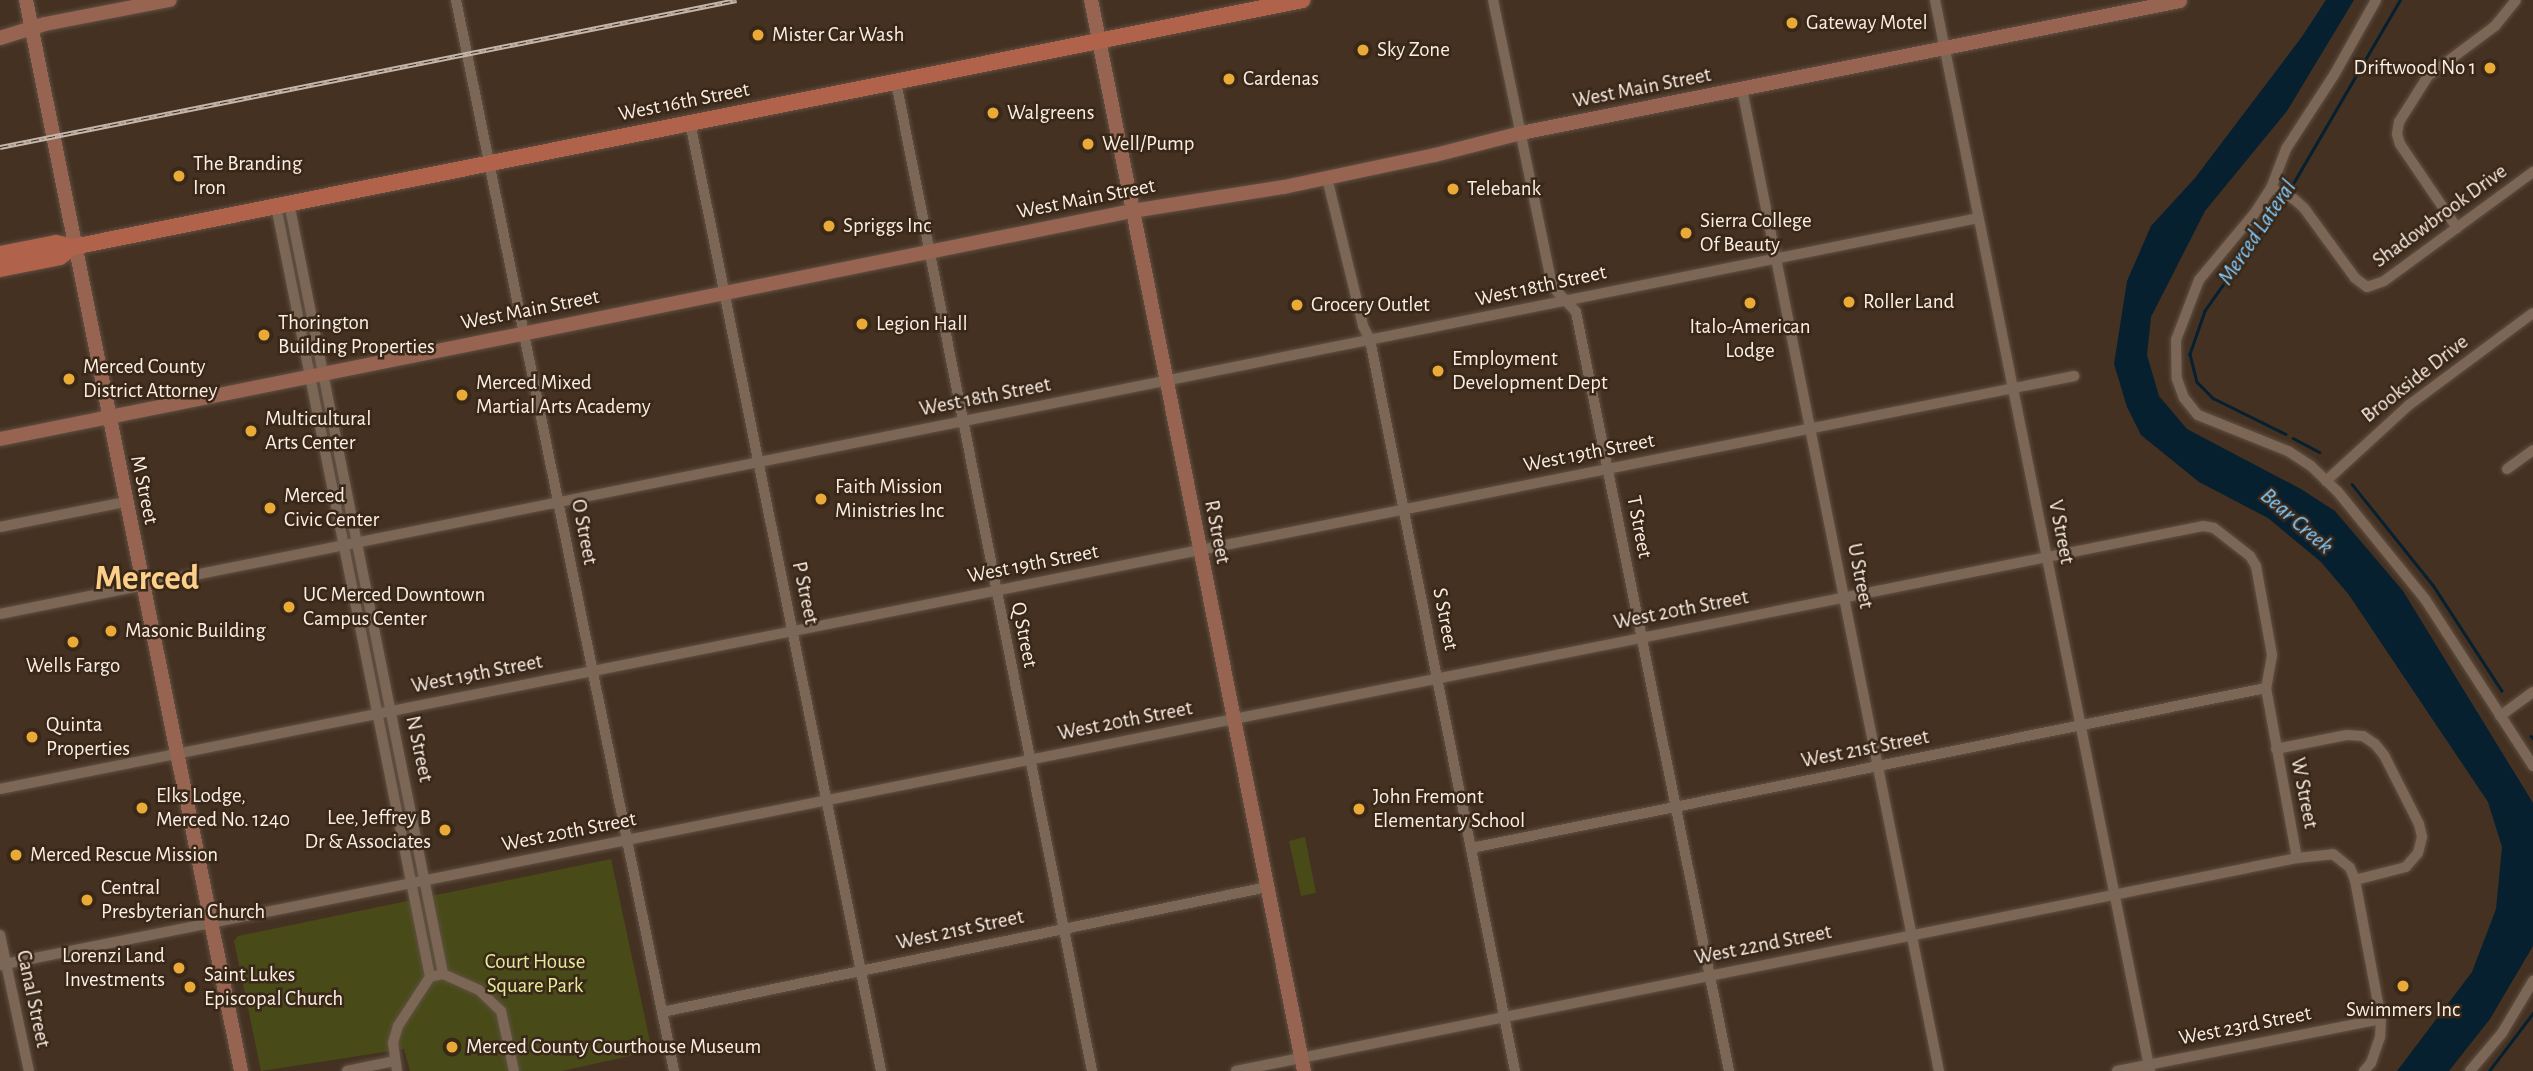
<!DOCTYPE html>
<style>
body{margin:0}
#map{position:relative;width:2533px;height:1071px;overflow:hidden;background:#443122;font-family:"Alegreya Sans",sans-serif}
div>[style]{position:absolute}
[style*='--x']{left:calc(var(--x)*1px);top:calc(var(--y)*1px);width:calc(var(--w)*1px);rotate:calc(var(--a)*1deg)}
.green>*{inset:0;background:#484b18}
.water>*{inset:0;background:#062030}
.stream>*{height:2.5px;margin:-1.25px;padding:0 1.25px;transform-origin:1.25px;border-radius:1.25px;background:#062030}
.roads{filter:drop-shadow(0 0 2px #605043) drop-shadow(0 0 2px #605043)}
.street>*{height:10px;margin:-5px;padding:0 5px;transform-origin:5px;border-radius:5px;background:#7c6756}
.secondary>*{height:14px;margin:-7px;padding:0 7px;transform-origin:7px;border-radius:7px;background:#976451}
.primary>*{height:16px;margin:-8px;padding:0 8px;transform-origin:8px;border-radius:8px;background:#b1624b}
.rail>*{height:5px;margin-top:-2.5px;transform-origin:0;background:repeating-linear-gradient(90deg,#392718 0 8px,#c4b6ab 0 16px);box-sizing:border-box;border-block:2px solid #c4b6ab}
.dots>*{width:19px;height:19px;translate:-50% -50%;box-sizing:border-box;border:4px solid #392718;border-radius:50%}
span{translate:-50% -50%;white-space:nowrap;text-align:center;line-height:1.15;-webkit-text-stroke:5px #392718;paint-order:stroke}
.poi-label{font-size:21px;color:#faede4}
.left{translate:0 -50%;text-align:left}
.right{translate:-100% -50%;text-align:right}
.street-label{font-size:21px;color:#faede4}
.park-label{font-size:21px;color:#e4eb9a}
.water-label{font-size:23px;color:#81cdff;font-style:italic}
.town-label{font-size:35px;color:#fccf8a;font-weight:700}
</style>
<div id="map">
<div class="green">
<i style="clip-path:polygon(1305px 837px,1316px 893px,1301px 896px,1289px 841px)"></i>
<i style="clip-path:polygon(611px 859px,652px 1051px,562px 1071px,410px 1071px,404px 1049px,261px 1071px,234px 941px,238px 936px)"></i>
</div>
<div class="water">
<i style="clip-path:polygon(2326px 0,2354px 0,2287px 111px,2205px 211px,2151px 317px,2147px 355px,2159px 396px,2187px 429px,2301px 489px,2335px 511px,2403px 591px,2533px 803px,2533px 946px,2490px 1019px,2449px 1071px,2397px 1071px,2472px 972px,2496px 909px,2502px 847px,2488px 802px,2349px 595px,2321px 562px,2268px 518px,2199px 482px,2141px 435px,2127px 407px,2114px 364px,2127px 281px,2151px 226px,2195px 178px,2301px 38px)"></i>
</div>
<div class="stream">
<i style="--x:2287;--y:194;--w:225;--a:-59.8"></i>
<i style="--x:2284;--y:199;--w:137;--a:125.2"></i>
<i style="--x:2205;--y:311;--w:46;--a:109.2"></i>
<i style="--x:2190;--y:354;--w:29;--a:76"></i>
<i style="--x:2197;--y:382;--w:23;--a:45"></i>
<i style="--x:2213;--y:398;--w:81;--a:26.3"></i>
<i style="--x:2293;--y:438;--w:30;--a:28"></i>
<i style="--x:2352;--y:484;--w:129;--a:51.3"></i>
<i style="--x:2433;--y:585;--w:126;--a:56.9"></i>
<i style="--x:2531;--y:736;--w:3;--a:45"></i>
<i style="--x:2489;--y:1071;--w:73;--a:-52.8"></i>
</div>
<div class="roads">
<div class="street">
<i style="--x:456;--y:0;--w:1093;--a:78.49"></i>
<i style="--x:1493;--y:0;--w:292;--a:78.3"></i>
<i style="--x:1552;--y:286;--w:35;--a:47"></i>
<i style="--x:1576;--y:312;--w:774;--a:78.6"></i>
<i style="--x:1935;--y:0;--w:1092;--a:78.65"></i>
<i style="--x:2376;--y:0;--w:86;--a:119.2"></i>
<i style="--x:2334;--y:75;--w:88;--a:123"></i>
<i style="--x:2286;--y:149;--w:42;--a:111"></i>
<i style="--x:2271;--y:188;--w:31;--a:123"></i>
<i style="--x:2254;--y:214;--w:86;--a:129.8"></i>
<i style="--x:2199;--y:280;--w:64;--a:111"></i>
<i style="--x:2176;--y:340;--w:39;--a:89"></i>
<i style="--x:2177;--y:379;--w:20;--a:70"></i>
<i style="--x:2184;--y:398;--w:22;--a:51"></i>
<i style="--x:2198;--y:415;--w:97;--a:21.8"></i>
<i style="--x:2288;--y:451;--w:27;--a:33"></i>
<i style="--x:2311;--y:466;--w:37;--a:44"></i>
<i style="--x:2338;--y:492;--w:138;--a:50.9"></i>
<i style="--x:2425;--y:599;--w:199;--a:57.1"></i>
<i style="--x:896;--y:82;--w:1008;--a:78.79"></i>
<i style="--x:1742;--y:89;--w:1002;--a:78.66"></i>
<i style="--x:690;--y:122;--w:968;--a:78.62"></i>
<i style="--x:1327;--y:178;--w:152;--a:76.3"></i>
<i style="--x:1363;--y:326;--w:16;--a:63"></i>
<i style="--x:1370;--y:340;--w:745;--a:78.78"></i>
<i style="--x:2271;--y:188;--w:25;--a:26"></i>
<i style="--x:2294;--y:199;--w:13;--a:42"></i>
<i style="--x:2304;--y:208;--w:87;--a:53.9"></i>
<i style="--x:2355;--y:278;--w:15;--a:37"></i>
<i style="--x:2367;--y:287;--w:18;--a:-19"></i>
<i style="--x:2384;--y:281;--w:185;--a:-36.2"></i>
<i style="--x:289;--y:203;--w:786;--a:78.7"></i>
<i style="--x:276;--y:206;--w:786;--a:78.7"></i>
<i style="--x:2457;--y:228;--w:102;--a:-124.2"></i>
<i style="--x:2400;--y:144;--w:10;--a:-107"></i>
<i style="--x:2397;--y:134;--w:12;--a:-81"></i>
<i style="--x:2399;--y:122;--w:54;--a:-57.8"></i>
<i style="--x:2428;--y:76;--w:84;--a:-36.7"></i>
<i style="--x:2495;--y:26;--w:33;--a:-51"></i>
<i style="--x:2507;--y:469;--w:32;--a:-36"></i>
<i style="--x:2326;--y:481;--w:113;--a:-42.5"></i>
<i style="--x:2409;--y:405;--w:154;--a:-36.6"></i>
<i style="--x:0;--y:527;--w:127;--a:-11.3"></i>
<i style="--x:0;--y:614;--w:2017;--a:-11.32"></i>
<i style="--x:2500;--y:716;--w:41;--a:-36"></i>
<i style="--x:2276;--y:749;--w:72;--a:-11.2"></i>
<i style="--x:2347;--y:735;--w:16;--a:4"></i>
<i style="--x:2363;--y:736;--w:14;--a:34"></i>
<i style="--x:2375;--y:744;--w:14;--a:51"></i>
<i style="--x:2384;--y:755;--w:77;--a:63.1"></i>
<i style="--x:2419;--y:824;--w:13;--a:77"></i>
<i style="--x:2422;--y:837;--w:16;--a:104"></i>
<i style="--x:2418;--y:853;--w:18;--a:131"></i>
<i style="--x:2406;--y:867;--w:53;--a:165.7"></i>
<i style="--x:0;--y:789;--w:2115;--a:-11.26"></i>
<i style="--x:1471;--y:848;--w:811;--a:-11.38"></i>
<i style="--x:0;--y:935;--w:139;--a:78"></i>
<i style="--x:0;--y:965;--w:2246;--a:-11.27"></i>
<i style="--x:2203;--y:526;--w:11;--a:10"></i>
<i style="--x:2214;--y:528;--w:46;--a:37.9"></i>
<i style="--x:2250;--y:556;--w:12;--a:59"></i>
<i style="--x:2256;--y:566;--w:90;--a:79.8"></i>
<i style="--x:2272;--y:655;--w:34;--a:100"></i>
<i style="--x:2266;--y:688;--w:173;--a:79.7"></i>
<i style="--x:2297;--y:858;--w:36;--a:-6"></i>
<i style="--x:2333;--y:854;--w:22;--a:39"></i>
<i style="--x:2350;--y:868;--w:13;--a:67"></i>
<i style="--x:2355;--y:880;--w:141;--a:79.4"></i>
<i style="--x:2381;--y:1019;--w:18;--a:93"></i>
<i style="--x:2380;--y:1037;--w:28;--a:109"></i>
<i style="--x:2371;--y:1063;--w:11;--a:131"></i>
<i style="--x:662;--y:1012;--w:618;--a:-11.67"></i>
<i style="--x:347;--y:1071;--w:48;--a:-12"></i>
<i style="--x:397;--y:1071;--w:28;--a:-98"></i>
<i style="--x:393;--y:1043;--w:18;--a:-74"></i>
<i style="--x:398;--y:1026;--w:59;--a:-56.9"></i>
<i style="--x:430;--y:977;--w:13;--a:-13"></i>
<i style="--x:443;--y:974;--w:39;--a:24"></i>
<i style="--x:479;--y:990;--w:30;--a:44"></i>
<i style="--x:501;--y:1011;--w:61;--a:77.8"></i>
<i style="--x:1236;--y:1071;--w:1082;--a:-11.35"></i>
<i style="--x:2117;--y:1071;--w:269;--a:-11.1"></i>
<i style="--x:2470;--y:1071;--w:50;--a:-49.9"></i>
<i style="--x:2502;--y:1033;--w:61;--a:-59.2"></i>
</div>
<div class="secondary">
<i style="--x:26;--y:0;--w:1092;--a:78.65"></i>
<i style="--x:1091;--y:0;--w:1092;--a:78.75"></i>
<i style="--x:0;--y:38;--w:47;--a:-17.3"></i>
<i style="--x:45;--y:24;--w:127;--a:-10.9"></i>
<i style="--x:0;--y:439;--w:1155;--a:-11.39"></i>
<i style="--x:1132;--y:211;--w:154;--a:-9"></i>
<i style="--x:1284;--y:187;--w:154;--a:-12"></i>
<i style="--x:1435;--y:155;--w:89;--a:-14.3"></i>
<i style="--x:1521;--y:133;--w:672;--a:-11.33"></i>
</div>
<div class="primary">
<i style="--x:0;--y:254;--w:57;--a:-11.1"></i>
<i style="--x:56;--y:243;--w:17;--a:13"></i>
<i style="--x:73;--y:247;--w:1254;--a:-11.36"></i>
<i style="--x:0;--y:269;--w:61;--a:-11.3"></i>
<i style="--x:60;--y:257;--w:16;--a:-38"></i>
</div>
</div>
<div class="rail">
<i style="--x:0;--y:147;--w:751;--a:-11.29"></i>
</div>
<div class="dots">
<i style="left:1792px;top:23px;background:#eaaa38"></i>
<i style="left:758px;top:35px;background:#eaaa38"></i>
<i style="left:1363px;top:50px;background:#eaaa38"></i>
<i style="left:2490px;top:68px;background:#eaaa38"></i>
<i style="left:1229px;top:79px;background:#eaaa38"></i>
<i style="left:993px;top:113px;background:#eaaa38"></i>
<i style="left:1088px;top:144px;background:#eaaa38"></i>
<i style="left:179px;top:176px;background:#eaaa38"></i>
<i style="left:1453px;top:189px;background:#eaaa38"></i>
<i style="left:829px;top:226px;background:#eaaa38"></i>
<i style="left:1686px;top:233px;background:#eaaa38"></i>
<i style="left:1849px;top:302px;background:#eaaa38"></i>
<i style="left:1750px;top:303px;background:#eaaa38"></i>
<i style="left:1297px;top:305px;background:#eaaa38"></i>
<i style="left:862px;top:324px;background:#eaaa38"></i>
<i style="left:264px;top:335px;background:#eaaa38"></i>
<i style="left:1438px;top:371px;background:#eaaa38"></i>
<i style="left:69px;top:379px;background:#eaaa38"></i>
<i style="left:462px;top:395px;background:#eaaa38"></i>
<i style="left:251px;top:431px;background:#eaaa38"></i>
<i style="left:821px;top:499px;background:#eaaa38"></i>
<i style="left:270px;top:508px;background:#eaaa38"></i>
<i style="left:289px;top:607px;background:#eaaa38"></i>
<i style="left:111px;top:631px;background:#eaaa38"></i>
<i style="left:73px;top:642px;background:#eaaa38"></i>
<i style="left:32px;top:737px;background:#eaaa38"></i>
<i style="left:142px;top:808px;background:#eaaa38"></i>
<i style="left:1359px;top:809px;background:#eaaa38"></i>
<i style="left:445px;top:830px;background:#eaaa38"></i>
<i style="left:16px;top:855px;background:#eaaa38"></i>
<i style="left:87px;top:900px;background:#eaaa38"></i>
<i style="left:179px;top:968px;background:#eaaa38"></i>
<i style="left:2403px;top:986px;background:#eaaa38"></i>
<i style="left:190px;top:987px;background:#eaaa38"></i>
<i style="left:452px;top:1047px;background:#eaaa38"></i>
</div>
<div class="poi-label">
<span class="left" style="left:1806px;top:23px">Gateway Motel</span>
<span class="left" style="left:772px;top:35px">Mister Car Wash</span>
<span class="left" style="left:1377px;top:50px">Sky Zone</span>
<span class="right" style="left:2476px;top:68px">Driftwood No 1</span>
<span class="left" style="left:1243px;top:79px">Cardenas</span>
<span class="left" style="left:1007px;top:113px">Walgreens</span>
<span class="left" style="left:1102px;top:144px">Well/Pump</span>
<span class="left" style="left:193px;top:176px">The Branding<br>Iron</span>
<span class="left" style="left:1467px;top:189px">Telebank</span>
<span class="left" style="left:1700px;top:233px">Sierra College<br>Of Beauty</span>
<span class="left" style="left:843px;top:226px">Spriggs Inc</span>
<span class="left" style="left:1863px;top:302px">Roller Land</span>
<span class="left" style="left:1311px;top:305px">Grocery Outlet</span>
<span class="left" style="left:278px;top:335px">Thorington<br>Building Properties</span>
<span class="left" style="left:876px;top:324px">Legion Hall</span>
<span style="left:1750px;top:339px">Italo-American<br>Lodge</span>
<span class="left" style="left:1452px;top:371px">Employment<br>Development Dept</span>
<span class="left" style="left:83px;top:379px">Merced County<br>District Attorney</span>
<span class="left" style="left:476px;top:395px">Merced Mixed<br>Martial Arts Academy</span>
<span class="left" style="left:265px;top:431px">Multicultural<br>Arts Center</span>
<span class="left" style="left:835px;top:499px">Faith Mission<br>Ministries Inc</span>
<span class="left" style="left:284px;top:508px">Merced<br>Civic Center</span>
<span class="left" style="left:303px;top:607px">UC Merced Downtown<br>Campus Center</span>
<span class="left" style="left:125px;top:631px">Masonic Building</span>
<span style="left:73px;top:666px">Wells Fargo</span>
<span class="left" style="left:46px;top:737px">Quinta<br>Properties</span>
<span class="left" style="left:156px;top:808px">Elks Lodge,<br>Merced No. 1240</span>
<span class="left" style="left:1373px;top:809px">John Fremont<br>Elementary School</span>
<span class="right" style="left:431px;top:830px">Lee, Jeffrey B<br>Dr &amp; Associates</span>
<span class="left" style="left:30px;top:855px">Merced Rescue Mission</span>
<span class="left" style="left:101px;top:900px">Central<br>Presbyterian Church</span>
<span class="right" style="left:165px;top:968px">Lorenzi Land<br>Investments</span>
<span class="left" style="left:204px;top:987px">Saint Lukes<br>Episcopal Church</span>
<span style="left:2403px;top:1010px">Swimmers Inc</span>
<span class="left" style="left:466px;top:1047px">Merced County Courthouse Museum</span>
</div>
<div class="street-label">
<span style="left:1642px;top:88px;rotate:-11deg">West Main Street</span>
<span style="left:684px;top:102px;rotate:-11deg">West 16th Street</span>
<span style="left:1086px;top:199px;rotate:-11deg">West Main Street</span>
<span style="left:2440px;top:216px;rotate:-36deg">Shadowbrook Drive</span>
<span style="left:1541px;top:286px;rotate:-12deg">West 18th Street</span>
<span style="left:530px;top:310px;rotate:-11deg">West Main Street</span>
<span style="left:2415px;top:379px;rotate:-38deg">Brookside Drive</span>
<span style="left:985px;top:397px;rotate:-11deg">West 18th Street</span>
<span style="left:1589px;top:453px;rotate:-11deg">West 19th Street</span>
<span style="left:144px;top:490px;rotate:78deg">M Street</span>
<span style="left:1639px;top:527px;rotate:79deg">T Street</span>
<span style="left:584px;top:532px;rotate:79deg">O Street</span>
<span style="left:1217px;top:532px;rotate:79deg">R Street</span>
<span style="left:2061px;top:532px;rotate:79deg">V Street</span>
<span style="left:1033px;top:564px;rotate:-11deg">West 19th Street</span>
<span style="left:1860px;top:576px;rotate:79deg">U Street</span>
<span style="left:805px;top:593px;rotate:78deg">P Street</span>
<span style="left:1681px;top:610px;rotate:-11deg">West 20th Street</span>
<span style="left:1445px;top:619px;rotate:79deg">S Street</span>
<span style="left:1024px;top:635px;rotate:79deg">Q Street</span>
<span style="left:477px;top:674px;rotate:-11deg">West 19th Street</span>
<span style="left:1125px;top:721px;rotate:-11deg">West 20th Street</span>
<span style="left:419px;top:749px;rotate:78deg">N Street</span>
<span style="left:1865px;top:749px;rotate:-11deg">West 21st Street</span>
<span style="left:2304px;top:793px;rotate:79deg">W Street</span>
<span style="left:569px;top:832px;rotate:-11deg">West 20th Street</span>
<span style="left:960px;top:930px;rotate:-12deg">West 21st Street</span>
<span style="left:1763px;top:945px;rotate:-11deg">West 22nd Street</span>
<span style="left:33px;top:999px;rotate:78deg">Canal Street</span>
<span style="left:2245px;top:1026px;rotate:-11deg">West 23rd Street</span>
</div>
<div class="park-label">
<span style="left:535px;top:974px">Court House<br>Square Park</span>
</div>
<div class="water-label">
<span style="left:2258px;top:233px;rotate:-56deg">Merced Lateral</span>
<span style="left:2296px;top:522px;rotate:41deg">Bear Creek</span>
</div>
<div class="town-label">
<span style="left:147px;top:579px">Merced</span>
</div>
</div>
